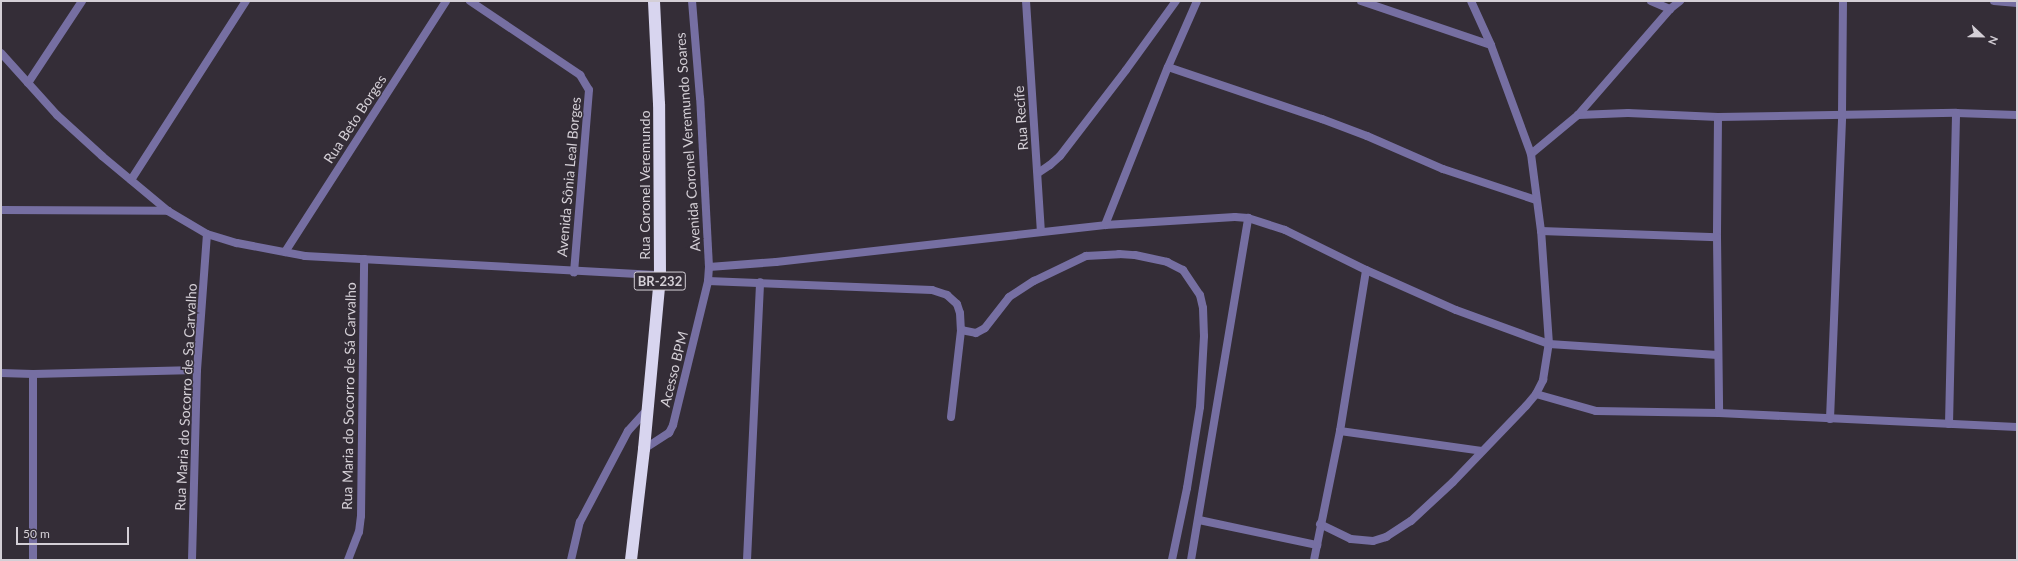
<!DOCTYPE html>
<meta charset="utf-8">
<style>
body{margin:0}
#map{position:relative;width:2018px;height:561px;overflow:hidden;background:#342d37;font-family:Lato,sans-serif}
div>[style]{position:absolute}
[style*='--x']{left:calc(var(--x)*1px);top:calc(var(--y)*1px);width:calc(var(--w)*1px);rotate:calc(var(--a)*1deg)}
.lane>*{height:8px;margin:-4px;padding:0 4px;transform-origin:4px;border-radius:4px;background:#766fa2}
.street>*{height:8px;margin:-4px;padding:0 4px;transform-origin:4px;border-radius:4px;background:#766fa2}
.highway>*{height:12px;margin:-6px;padding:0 6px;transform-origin:6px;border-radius:6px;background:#d8d5ef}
span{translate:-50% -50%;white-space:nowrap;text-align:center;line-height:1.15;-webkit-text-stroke:3px #342d37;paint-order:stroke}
.shield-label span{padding:1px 3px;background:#342d37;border:1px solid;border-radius:3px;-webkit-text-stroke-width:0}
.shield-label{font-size:13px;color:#d4cfd6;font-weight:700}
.street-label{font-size:14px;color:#d4cfd6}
.frame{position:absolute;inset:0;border:2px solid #d4cfd6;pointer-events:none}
.north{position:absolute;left:1962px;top:16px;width:40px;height:40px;-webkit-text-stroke:3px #342d37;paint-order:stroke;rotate:112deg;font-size:11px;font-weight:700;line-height:16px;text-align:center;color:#d4cfd6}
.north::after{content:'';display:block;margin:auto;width:14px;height:18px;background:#d4cfd6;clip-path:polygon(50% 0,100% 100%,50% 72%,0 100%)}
.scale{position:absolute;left:16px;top:527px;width:113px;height:18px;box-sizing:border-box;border:2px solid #d4cfd6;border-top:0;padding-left:5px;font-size:12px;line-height:14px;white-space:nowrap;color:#d4cfd6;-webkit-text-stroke:3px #342d37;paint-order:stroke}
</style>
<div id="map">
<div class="lane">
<i style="--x:708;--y:281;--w:224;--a:2.3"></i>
<i style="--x:932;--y:290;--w:16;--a:18"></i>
<i style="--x:947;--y:295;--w:13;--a:42"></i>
<i style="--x:957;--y:304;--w:9;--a:72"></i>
<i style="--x:960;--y:313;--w:17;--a:87"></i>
<i style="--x:961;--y:330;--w:15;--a:11"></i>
<i style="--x:976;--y:333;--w:10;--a:-29"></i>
<i style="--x:985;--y:328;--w:39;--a:-52"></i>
<i style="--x:1009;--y:297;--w:30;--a:-33"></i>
<i style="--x:1034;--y:281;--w:58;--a:-25.7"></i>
<i style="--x:1086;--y:256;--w:33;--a:-3"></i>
<i style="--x:1119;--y:254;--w:16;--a:4"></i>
<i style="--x:1135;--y:255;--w:33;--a:12"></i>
<i style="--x:1167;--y:262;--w:18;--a:27"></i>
<i style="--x:1183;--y:270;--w:30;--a:56"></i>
<i style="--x:1200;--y:295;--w:13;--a:77"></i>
<i style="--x:1203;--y:308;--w:28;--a:88"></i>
<i style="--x:1204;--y:336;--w:71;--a:93.2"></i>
<i style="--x:1200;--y:407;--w:82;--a:99.1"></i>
<i style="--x:1187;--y:488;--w:74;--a:101.8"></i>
<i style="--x:951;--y:417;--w:88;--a:-83.4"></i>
<i style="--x:571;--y:560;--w:39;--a:-77"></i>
<i style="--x:580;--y:522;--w:103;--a:-62.2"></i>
<i style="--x:628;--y:431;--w:30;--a:-48"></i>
<i style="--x:747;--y:560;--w:278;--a:-87.3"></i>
</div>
<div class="street">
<i style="--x:470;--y:1;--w:133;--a:33.9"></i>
<i style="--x:580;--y:75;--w:17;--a:59"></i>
<i style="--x:589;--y:90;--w:183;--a:94.7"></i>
<i style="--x:1026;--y:1;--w:231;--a:86.3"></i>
<i style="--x:1361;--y:1;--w:137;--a:18.7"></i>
<i style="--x:1651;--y:1;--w:21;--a:23"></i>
<i style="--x:1994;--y:1;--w:23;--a:5"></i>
<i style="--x:1;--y:53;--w:84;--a:47.9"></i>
<i style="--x:57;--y:115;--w:61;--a:42.3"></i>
<i style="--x:102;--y:156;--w:86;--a:39.8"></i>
<i style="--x:168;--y:211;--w:45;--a:30.5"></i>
<i style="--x:207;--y:234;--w:31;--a:17"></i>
<i style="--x:237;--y:243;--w:69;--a:10.8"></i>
<i style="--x:305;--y:256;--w:356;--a:3.1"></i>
<i style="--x:1168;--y:67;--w:163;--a:18.7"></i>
<i style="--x:1322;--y:119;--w:48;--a:20.7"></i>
<i style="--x:1367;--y:136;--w:83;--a:23.5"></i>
<i style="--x:1443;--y:169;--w:98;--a:18.4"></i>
<i style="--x:28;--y:83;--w:98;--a:-56.6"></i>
<i style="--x:1578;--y:115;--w:50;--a:-2.3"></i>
<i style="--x:1628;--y:113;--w:90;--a:2.5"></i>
<i style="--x:1718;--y:117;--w:238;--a:-1"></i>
<i style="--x:1956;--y:113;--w:61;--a:1.9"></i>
<i style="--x:1718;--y:117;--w:120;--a:90.5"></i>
<i style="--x:1717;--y:237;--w:176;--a:89.3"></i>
<i style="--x:1531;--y:154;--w:61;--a:-39.7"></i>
<i style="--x:1578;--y:115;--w:140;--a:-49"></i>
<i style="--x:1670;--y:9;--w:13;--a:-39"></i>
<i style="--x:1038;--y:173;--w:14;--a:-34"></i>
<i style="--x:1050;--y:165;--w:13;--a:-42"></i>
<i style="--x:1060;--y:156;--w:108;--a:-52.5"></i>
<i style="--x:1126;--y:70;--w:85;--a:-54.1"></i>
<i style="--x:131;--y:180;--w:213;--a:-57.3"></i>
<i style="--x:1;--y:210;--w:167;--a:0.3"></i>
<i style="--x:1105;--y:225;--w:170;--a:-68.3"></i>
<i style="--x:1168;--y:67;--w:72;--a:-66.3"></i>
<i style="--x:1541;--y:231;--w:176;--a:2"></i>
<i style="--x:285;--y:252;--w:298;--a:-57.3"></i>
<i style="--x:709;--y:267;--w:67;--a:-4.3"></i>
<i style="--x:776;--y:262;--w:331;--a:-6.4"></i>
<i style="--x:1105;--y:225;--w:130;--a:-3.5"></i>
<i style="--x:1235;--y:217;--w:13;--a:4"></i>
<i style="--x:1248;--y:218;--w:39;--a:18"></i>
<i style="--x:1285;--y:230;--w:90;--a:26.3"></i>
<i style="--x:1366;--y:270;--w:98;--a:24"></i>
<i style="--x:1456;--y:310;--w:99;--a:20.1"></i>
<i style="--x:1549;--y:344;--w:169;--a:3.7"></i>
<i style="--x:1;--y:373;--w:32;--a:2"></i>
<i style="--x:33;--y:374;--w:164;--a:-1.4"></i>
<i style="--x:33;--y:374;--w:186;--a:90"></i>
<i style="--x:1536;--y:394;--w:62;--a:15.8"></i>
<i style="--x:1596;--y:411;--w:123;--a:0.9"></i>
<i style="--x:1719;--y:413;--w:298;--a:2.7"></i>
<i style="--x:1830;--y:419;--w:305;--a:-87.7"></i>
<i style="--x:1842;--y:114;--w:113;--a:-89.5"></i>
<i style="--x:1949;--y:424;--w:311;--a:-88.7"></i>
<i style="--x:1340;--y:431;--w:143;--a:8"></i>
<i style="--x:644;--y:449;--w:30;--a:-33"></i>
<i style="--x:669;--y:433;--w:9;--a:-63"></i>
<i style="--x:673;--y:425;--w:148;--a:-76.3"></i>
<i style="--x:708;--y:281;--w:14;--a:-86"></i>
<i style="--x:709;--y:267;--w:169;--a:-93"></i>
<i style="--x:700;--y:98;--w:97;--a:-94.7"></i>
<i style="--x:1199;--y:520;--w:121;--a:12"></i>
<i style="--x:1320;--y:524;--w:34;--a:26"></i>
<i style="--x:1351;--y:539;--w:22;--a:5"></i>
<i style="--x:1373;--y:541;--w:14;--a:-17"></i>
<i style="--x:1386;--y:537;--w:30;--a:-33"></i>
<i style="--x:1411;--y:521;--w:57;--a:-42.9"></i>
<i style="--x:1453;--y:482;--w:105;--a:-46.2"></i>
<i style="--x:1526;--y:406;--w:16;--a:-50"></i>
<i style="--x:1536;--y:394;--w:16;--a:-63"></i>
<i style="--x:1543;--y:380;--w:36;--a:-81"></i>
<i style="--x:1549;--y:344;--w:113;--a:-94"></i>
<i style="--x:1541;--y:231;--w:78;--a:-97.4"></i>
<i style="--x:1531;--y:154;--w:116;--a:-110.2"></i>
<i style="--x:1491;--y:45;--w:48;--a:-114.4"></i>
<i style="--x:192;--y:560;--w:190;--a:-88.5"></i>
<i style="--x:197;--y:370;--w:136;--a:-85.8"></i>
<i style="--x:348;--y:560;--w:30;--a:-69"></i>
<i style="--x:359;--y:532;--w:16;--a:-83"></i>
<i style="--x:361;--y:516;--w:257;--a:-89.3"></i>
<i style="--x:1191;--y:560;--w:347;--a:-80.5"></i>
<i style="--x:1314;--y:560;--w:132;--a:-78.6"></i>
<i style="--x:1340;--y:431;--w:163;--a:-80.8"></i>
</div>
<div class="highway">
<i style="--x:631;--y:560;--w:112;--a:-83.3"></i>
<i style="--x:644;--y:449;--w:175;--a:-84.7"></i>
<i style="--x:660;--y:275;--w:171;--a:-90.3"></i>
<i style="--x:659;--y:104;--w:103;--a:-92.8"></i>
</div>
<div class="shield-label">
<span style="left:660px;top:281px">BR-232</span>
</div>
<div class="street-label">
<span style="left:1021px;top:118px;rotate:-94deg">Rua Recife</span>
<span style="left:355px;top:119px;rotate:-57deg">Rua Beto Borges</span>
<span style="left:688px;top:142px;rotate:-94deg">Avenida Coronel Veremundo Soares</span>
<span style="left:569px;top:177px;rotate:-85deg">Avenida Sônia Leal Borges</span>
<span style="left:645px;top:185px;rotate:-90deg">Rua Coronel Veremundo</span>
<span style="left:674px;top:369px;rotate:-76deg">Acesso BPM</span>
<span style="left:349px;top:396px;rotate:-89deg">Rua Maria do Socorro de Sá Carvalho</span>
<span style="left:186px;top:397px;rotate:-87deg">Rua Maria do Socorro de Sa Carvalho</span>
</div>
<div class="frame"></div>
<div class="north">N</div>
<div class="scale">50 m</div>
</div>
